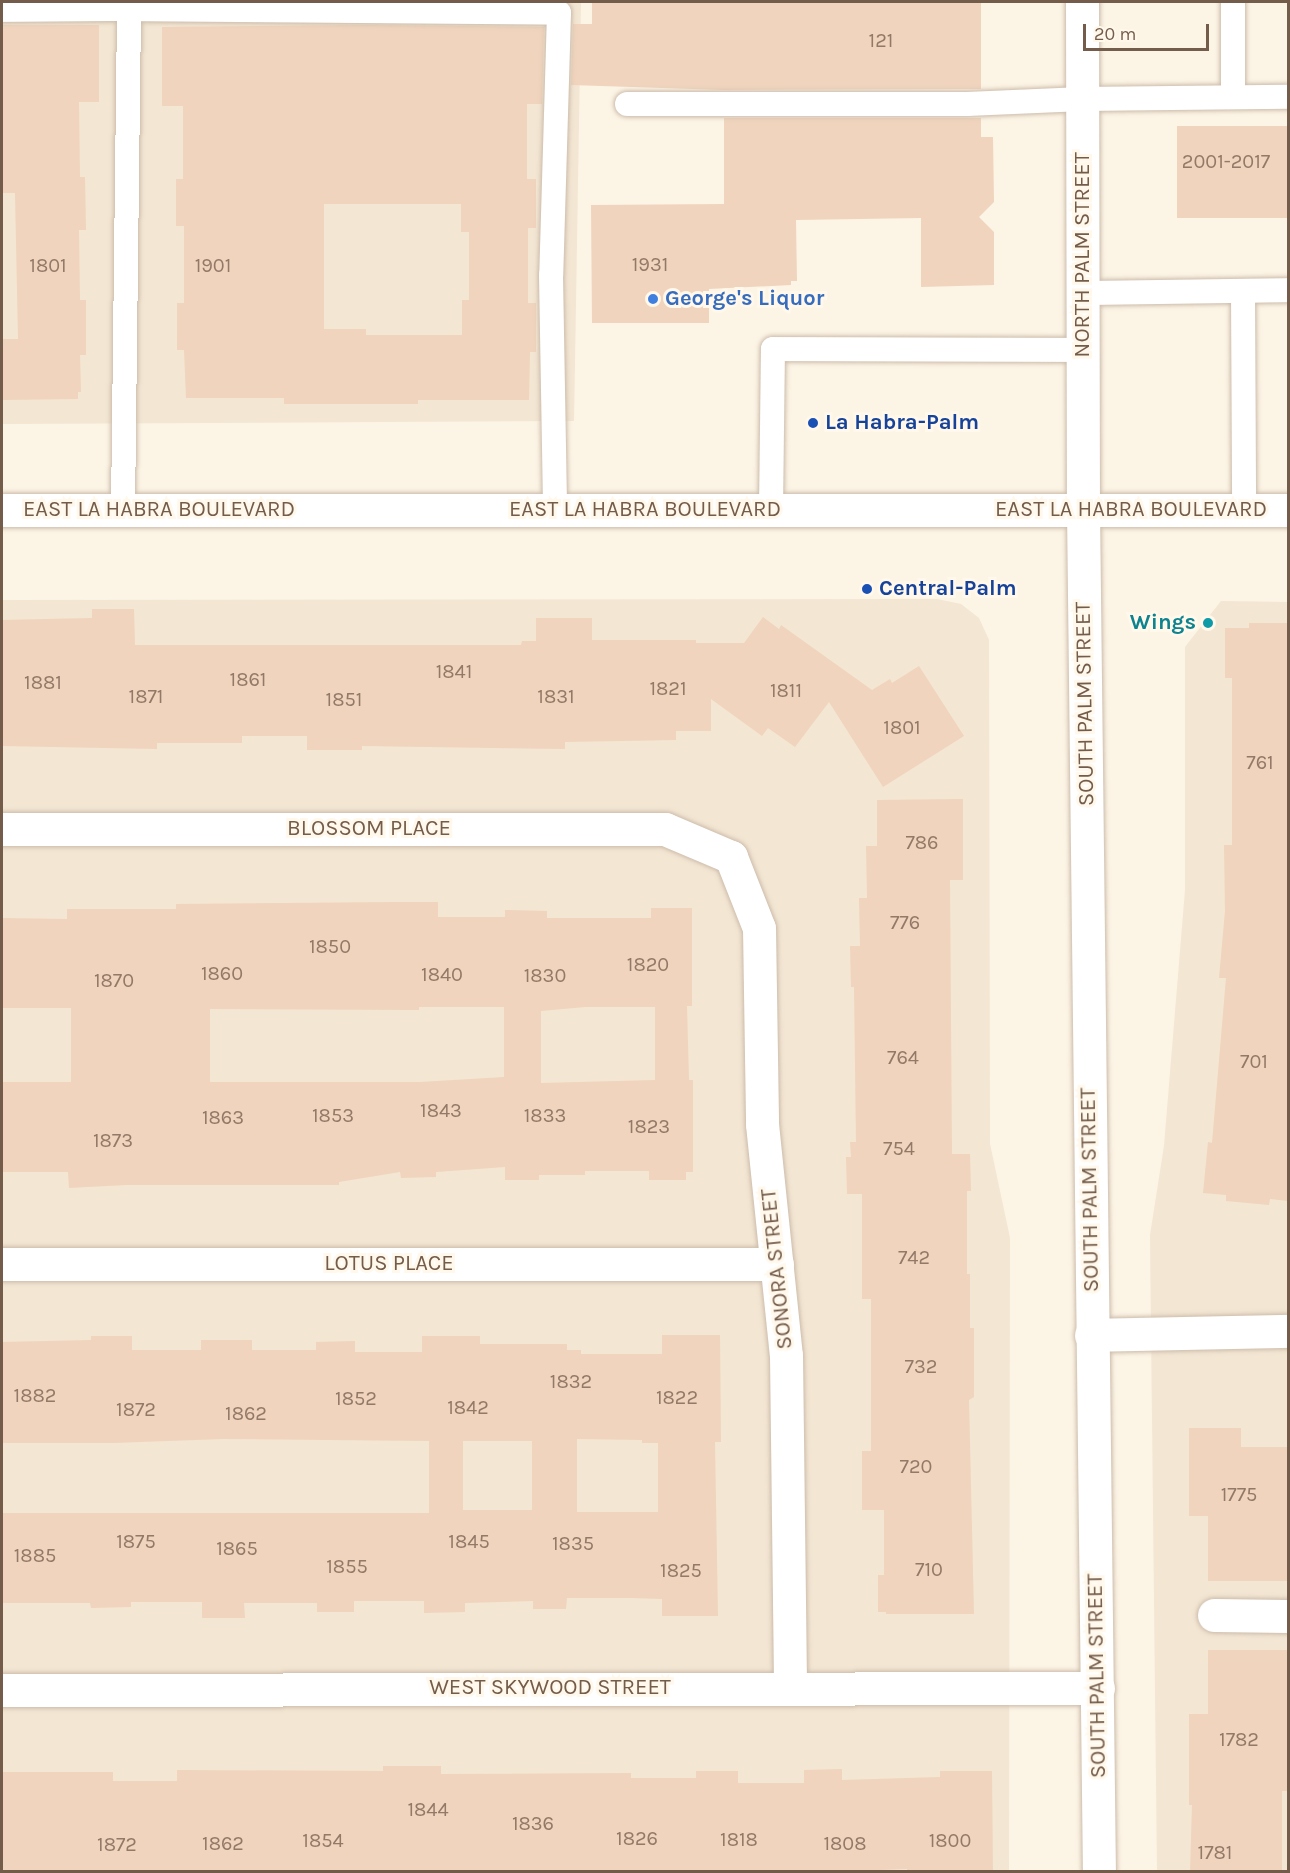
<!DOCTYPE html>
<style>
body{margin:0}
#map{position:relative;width:1290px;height:1873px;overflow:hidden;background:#fcf4e5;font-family:Karla,sans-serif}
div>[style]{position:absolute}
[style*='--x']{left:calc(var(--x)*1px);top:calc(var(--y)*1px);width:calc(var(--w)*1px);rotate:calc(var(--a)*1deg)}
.residential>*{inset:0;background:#f3e6d3}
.building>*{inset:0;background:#f0d4bd}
.roads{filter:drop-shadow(0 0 2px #cdbcab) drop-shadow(0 0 2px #cdbcab)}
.lane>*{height:24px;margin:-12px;padding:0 12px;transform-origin:12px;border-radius:12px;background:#fff}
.street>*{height:33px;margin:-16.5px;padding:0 16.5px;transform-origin:16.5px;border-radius:16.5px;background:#fff}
.secondary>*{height:33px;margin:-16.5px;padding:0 16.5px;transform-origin:16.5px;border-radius:16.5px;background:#fff}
.dots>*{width:16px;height:16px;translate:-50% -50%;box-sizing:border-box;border:3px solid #fff8eb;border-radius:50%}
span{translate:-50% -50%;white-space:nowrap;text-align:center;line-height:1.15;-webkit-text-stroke:6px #fff8eb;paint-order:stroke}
.number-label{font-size:20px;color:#937a68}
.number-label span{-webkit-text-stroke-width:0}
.street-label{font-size:22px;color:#745c4b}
.shop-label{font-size:22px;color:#366cbe;font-weight:700}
.left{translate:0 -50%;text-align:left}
.transit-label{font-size:22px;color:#164399;font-weight:700}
.culture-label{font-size:22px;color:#0d838f;font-weight:700}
.right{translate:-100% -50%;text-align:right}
.frame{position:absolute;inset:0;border:3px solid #745c4b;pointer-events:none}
.scale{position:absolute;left:1083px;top:24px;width:126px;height:27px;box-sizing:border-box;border:3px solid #745c4b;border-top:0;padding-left:8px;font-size:18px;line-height:21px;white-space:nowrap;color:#745c4b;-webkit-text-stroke:4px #fff8eb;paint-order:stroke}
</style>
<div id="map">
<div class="residential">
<i style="clip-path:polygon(2px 2px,581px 2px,574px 421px,2px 424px)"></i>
<i style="clip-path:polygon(937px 599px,961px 604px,979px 618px,989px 640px,990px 1144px,1010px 1238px,1009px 1871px,2px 1871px,2px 600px)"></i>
<i style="clip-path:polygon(1221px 601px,1288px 602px,1288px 1871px,1157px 1872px,1150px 1235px,1164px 1146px,1185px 890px,1185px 647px)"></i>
</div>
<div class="building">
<i style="clip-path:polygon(592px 2px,981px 2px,981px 89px,723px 90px,571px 85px,573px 24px,592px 24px)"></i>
<i style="clip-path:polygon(2px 25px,99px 25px,99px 102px,79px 102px,80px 177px,85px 177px,86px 230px,79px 230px,80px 300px,86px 300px,86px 355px,80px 355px,81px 392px,78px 392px,78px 399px,2px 400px,2px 339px,18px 339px,15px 193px,2px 193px)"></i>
<i style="clip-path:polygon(evenodd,365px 25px,544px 27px,542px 104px,527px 104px,527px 179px,536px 179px,536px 228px,528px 228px,528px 303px,536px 303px,536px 352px,530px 352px,529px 400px,418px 400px,418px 404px,284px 404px,284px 398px,186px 398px,184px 350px,177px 350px,177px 303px,184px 303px,184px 226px,176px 226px,176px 179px,183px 179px,183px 106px,162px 106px,162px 27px,365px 25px,324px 204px,461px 204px,461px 232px,469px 232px,469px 300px,462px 300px,462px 335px,366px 335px,366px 329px,324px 329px,324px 204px)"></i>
<i style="clip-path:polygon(724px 118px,981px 118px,981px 137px,993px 137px,994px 202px,979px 217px,994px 232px,994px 285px,921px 287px,921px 218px,796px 220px,797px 281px,791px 281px,791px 285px,709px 289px,709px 323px,592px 323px,591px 205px,724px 204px)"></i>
<i style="clip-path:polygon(1177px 126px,1288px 126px,1288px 218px,1177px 218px)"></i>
<i style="clip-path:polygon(92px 609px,134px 609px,135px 645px,521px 645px,522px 641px,536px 641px,536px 618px,592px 618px,592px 640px,696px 640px,696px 643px,744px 643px,763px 617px,779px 629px,781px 625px,872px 690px,890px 679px,892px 683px,919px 666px,964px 736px,883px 787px,829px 702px,795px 747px,768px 728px,762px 736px,711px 699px,711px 731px,676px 731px,676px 740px,565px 742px,565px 749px,362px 746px,362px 750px,307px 750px,307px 736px,242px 736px,242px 743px,157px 743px,157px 749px,2px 746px,2px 620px,92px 618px)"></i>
<i style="clip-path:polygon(1249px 623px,1288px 623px,1288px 1201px,1270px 1199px,1269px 1205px,1226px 1201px,1226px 1195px,1203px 1193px,1208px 1142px,1212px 1143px,1226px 978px,1219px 978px,1225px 911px,1224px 845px,1232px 845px,1232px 678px,1225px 678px,1225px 628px,1249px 628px)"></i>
<i style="clip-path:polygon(963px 799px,963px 880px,950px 880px,952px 1154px,970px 1154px,971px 1191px,967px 1191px,967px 1274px,970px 1274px,970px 1328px,974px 1328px,974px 1397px,969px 1400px,974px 1614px,886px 1614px,886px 1612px,878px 1612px,878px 1575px,884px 1575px,884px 1510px,862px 1510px,862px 1451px,871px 1451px,871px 1299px,862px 1299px,862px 1194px,847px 1194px,846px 1157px,851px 1157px,850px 1142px,856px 1142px,854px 987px,851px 987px,850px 946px,860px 946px,859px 898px,867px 898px,866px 846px,877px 846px,877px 800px)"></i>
<i style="clip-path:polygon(evenodd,396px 902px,438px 902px,438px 917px,505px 917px,505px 910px,547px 911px,547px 918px,651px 918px,651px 908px,692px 908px,692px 1006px,687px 1006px,689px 1080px,693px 1080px,693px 1172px,686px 1172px,686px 1180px,649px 1180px,649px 1171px,585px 1171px,585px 1175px,539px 1175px,539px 1180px,505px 1180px,505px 1167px,436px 1172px,436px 1177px,401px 1178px,400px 1172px,339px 1182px,339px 1185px,126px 1185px,69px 1188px,68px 1172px,2px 1172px,2px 1082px,71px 1082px,71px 1008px,2px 1008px,2px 918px,67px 919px,67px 909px,176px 909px,176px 904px,396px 902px,419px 1007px,504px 1007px,504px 1077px,420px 1082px,210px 1082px,210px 1009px,419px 1010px,419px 1007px,396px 902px,585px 1007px,655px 1007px,655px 1080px,541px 1083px,541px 1011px,585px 1007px)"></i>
<i style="clip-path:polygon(evenodd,662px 1335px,720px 1335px,721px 1442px,715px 1442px,718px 1616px,662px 1616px,662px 1599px,632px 1598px,567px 1598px,566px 1609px,533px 1609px,533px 1601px,465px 1603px,465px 1612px,424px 1613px,424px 1601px,354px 1601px,354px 1612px,317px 1612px,317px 1603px,244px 1603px,245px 1618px,202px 1618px,202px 1602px,131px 1602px,131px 1607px,91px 1608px,90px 1603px,2px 1603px,2px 1513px,429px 1513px,429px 1441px,223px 1439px,113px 1443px,2px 1443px,2px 1342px,91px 1340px,91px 1336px,132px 1336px,132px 1350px,201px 1350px,201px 1340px,252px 1340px,252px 1350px,316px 1350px,316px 1342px,355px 1341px,355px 1352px,422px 1352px,422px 1336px,480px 1336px,480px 1344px,567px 1344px,567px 1350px,581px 1350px,581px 1354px,662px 1354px,662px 1335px,577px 1439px,642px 1440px,642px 1443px,658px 1443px,658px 1512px,577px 1512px,577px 1439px,662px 1335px,463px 1441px,532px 1441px,532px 1510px,463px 1510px,463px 1441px)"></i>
<i style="clip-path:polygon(1189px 1428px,1241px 1428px,1241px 1447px,1288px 1447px,1287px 1581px,1208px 1581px,1208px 1516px,1189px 1516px)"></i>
<i style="clip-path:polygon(1208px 1650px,1287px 1650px,1288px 1655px,1288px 1791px,1282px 1791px,1282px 1872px,1190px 1872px,1192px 1805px,1189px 1805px,1189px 1714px,1208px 1714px)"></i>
<i style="clip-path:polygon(383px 1766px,441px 1766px,441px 1774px,631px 1773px,631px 1778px,696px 1778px,696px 1771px,738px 1771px,738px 1783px,804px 1783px,804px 1770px,842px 1769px,842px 1780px,940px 1777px,940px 1771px,992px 1771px,993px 1872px,907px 1872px,907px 1869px,826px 1872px,2px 1872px,2px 1772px,113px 1772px,113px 1781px,177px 1781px,177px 1770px,383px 1771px)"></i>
</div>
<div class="roads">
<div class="lane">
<i style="--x:1233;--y:2;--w:95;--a:90"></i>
<i style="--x:2;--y:10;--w:127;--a:-0.5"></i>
<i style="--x:627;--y:104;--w:340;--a:0"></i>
<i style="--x:967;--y:104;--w:116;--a:-2.5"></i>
<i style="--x:1083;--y:99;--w:205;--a:-0.6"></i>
<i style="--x:1243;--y:291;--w:219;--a:89.7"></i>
<i style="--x:1083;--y:293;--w:205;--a:-0.8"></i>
<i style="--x:123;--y:510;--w:501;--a:-89.31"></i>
<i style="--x:129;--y:9;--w:430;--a:0.5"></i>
<i style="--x:559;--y:13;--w:262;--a:91.7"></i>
<i style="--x:551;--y:275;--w:235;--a:89"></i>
<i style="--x:771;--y:510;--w:161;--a:-89.3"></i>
<i style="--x:773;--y:349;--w:310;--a:0.2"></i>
</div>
<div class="street">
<i style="--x:1082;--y:2;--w:507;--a:89.89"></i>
<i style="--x:1083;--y:509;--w:1363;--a:89.33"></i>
<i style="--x:2;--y:829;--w:663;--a:0"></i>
<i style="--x:665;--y:829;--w:72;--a:23"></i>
<i style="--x:731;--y:857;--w:76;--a:68.5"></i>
<i style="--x:759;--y:928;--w:196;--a:89.1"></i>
<i style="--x:762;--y:1124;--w:232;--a:84.1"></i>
<i style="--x:786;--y:1355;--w:332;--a:89.3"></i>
<i style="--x:2;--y:1264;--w:775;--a:0"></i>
<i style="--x:1091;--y:1335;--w:197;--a:-1.2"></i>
<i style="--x:1214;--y:1615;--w:74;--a:0.8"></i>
<i style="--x:2;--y:1690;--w:1096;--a:-0.1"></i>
</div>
<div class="secondary">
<i style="--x:2;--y:510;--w:1286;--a:0"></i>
</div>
</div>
<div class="dots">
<i style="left:653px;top:299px;background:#3f7fe0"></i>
<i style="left:813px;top:423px;background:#1a4fb4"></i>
<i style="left:867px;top:589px;background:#1a4fb4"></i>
<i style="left:1208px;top:623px;background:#0f9aa8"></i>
</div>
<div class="number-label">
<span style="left:881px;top:40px">121</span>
<span style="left:1226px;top:161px">2001-2017</span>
<span style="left:650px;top:264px">1931</span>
<span style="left:48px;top:265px">1801</span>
<span style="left:213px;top:265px">1901</span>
<span style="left:454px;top:671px">1841</span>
<span style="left:248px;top:679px">1861</span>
<span style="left:43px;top:682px">1881</span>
<span style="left:668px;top:688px">1821</span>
<span style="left:786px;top:690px">1811</span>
<span style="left:146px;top:696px">1871</span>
<span style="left:556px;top:696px">1831</span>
<span style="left:344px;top:699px">1851</span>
<span style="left:902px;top:727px">1801</span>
<span style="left:1260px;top:762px">761</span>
<span style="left:922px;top:842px">786</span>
<span style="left:905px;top:922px">776</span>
<span style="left:330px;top:946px">1850</span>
<span style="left:648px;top:964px">1820</span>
<span style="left:222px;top:973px">1860</span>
<span style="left:442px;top:974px">1840</span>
<span style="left:545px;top:975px">1830</span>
<span style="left:114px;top:980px">1870</span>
<span style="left:903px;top:1057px">764</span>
<span style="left:1254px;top:1061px">701</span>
<span style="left:441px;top:1110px">1843</span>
<span style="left:333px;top:1115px">1853</span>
<span style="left:545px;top:1115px">1833</span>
<span style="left:223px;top:1117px">1863</span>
<span style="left:649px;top:1126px">1823</span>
<span style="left:113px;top:1140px">1873</span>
<span style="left:899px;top:1148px">754</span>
<span style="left:914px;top:1257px">742</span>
<span style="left:921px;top:1366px">732</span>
<span style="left:571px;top:1381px">1832</span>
<span style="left:35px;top:1395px">1882</span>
<span style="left:677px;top:1397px">1822</span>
<span style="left:356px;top:1398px">1852</span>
<span style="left:468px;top:1407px">1842</span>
<span style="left:136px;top:1409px">1872</span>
<span style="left:246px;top:1413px">1862</span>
<span style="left:916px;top:1466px">720</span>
<span style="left:1239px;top:1494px">1775</span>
<span style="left:136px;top:1541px">1875</span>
<span style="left:469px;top:1541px">1845</span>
<span style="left:573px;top:1543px">1835</span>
<span style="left:237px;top:1548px">1865</span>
<span style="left:35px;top:1555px">1885</span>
<span style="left:347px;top:1566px">1855</span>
<span style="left:929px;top:1569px">710</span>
<span style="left:681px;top:1570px">1825</span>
<span style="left:1239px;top:1739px">1782</span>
<span style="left:428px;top:1809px">1844</span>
<span style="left:533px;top:1823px">1836</span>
<span style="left:637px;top:1838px">1826</span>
<span style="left:739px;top:1839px">1818</span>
<span style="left:323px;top:1840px">1854</span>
<span style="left:950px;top:1840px">1800</span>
<span style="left:223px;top:1843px">1862</span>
<span style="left:845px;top:1843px">1808</span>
<span style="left:117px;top:1844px">1872</span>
<span style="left:1215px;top:1852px">1781</span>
</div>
<div class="street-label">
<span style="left:1083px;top:255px;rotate:-90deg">NORTH PALM STREET</span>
<span style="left:159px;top:510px">EAST LA HABRA BOULEVARD</span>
<span style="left:645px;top:510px">EAST LA HABRA BOULEVARD</span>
<span style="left:1131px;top:510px">EAST LA HABRA BOULEVARD</span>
<span style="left:1085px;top:704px;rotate:-91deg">SOUTH PALM STREET</span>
<span style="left:369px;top:829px">BLOSSOM PLACE</span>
<span style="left:1090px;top:1190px;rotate:-91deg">SOUTH PALM STREET</span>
<span style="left:389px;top:1264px">LOTUS PLACE</span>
<span style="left:777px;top:1269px;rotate:-96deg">SONORA STREET</span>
<span style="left:1097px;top:1676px;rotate:-91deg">SOUTH PALM STREET</span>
<span style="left:550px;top:1688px">WEST SKYWOOD STREET</span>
</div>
<div class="shop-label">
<span class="left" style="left:665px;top:299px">George's Liquor</span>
</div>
<div class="transit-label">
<span class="left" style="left:825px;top:423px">La Habra-Palm</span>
<span class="left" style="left:879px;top:589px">Central-Palm</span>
</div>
<div class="culture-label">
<span class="right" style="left:1196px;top:623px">Wings</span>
</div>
<div class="frame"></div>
<div class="scale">20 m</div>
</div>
